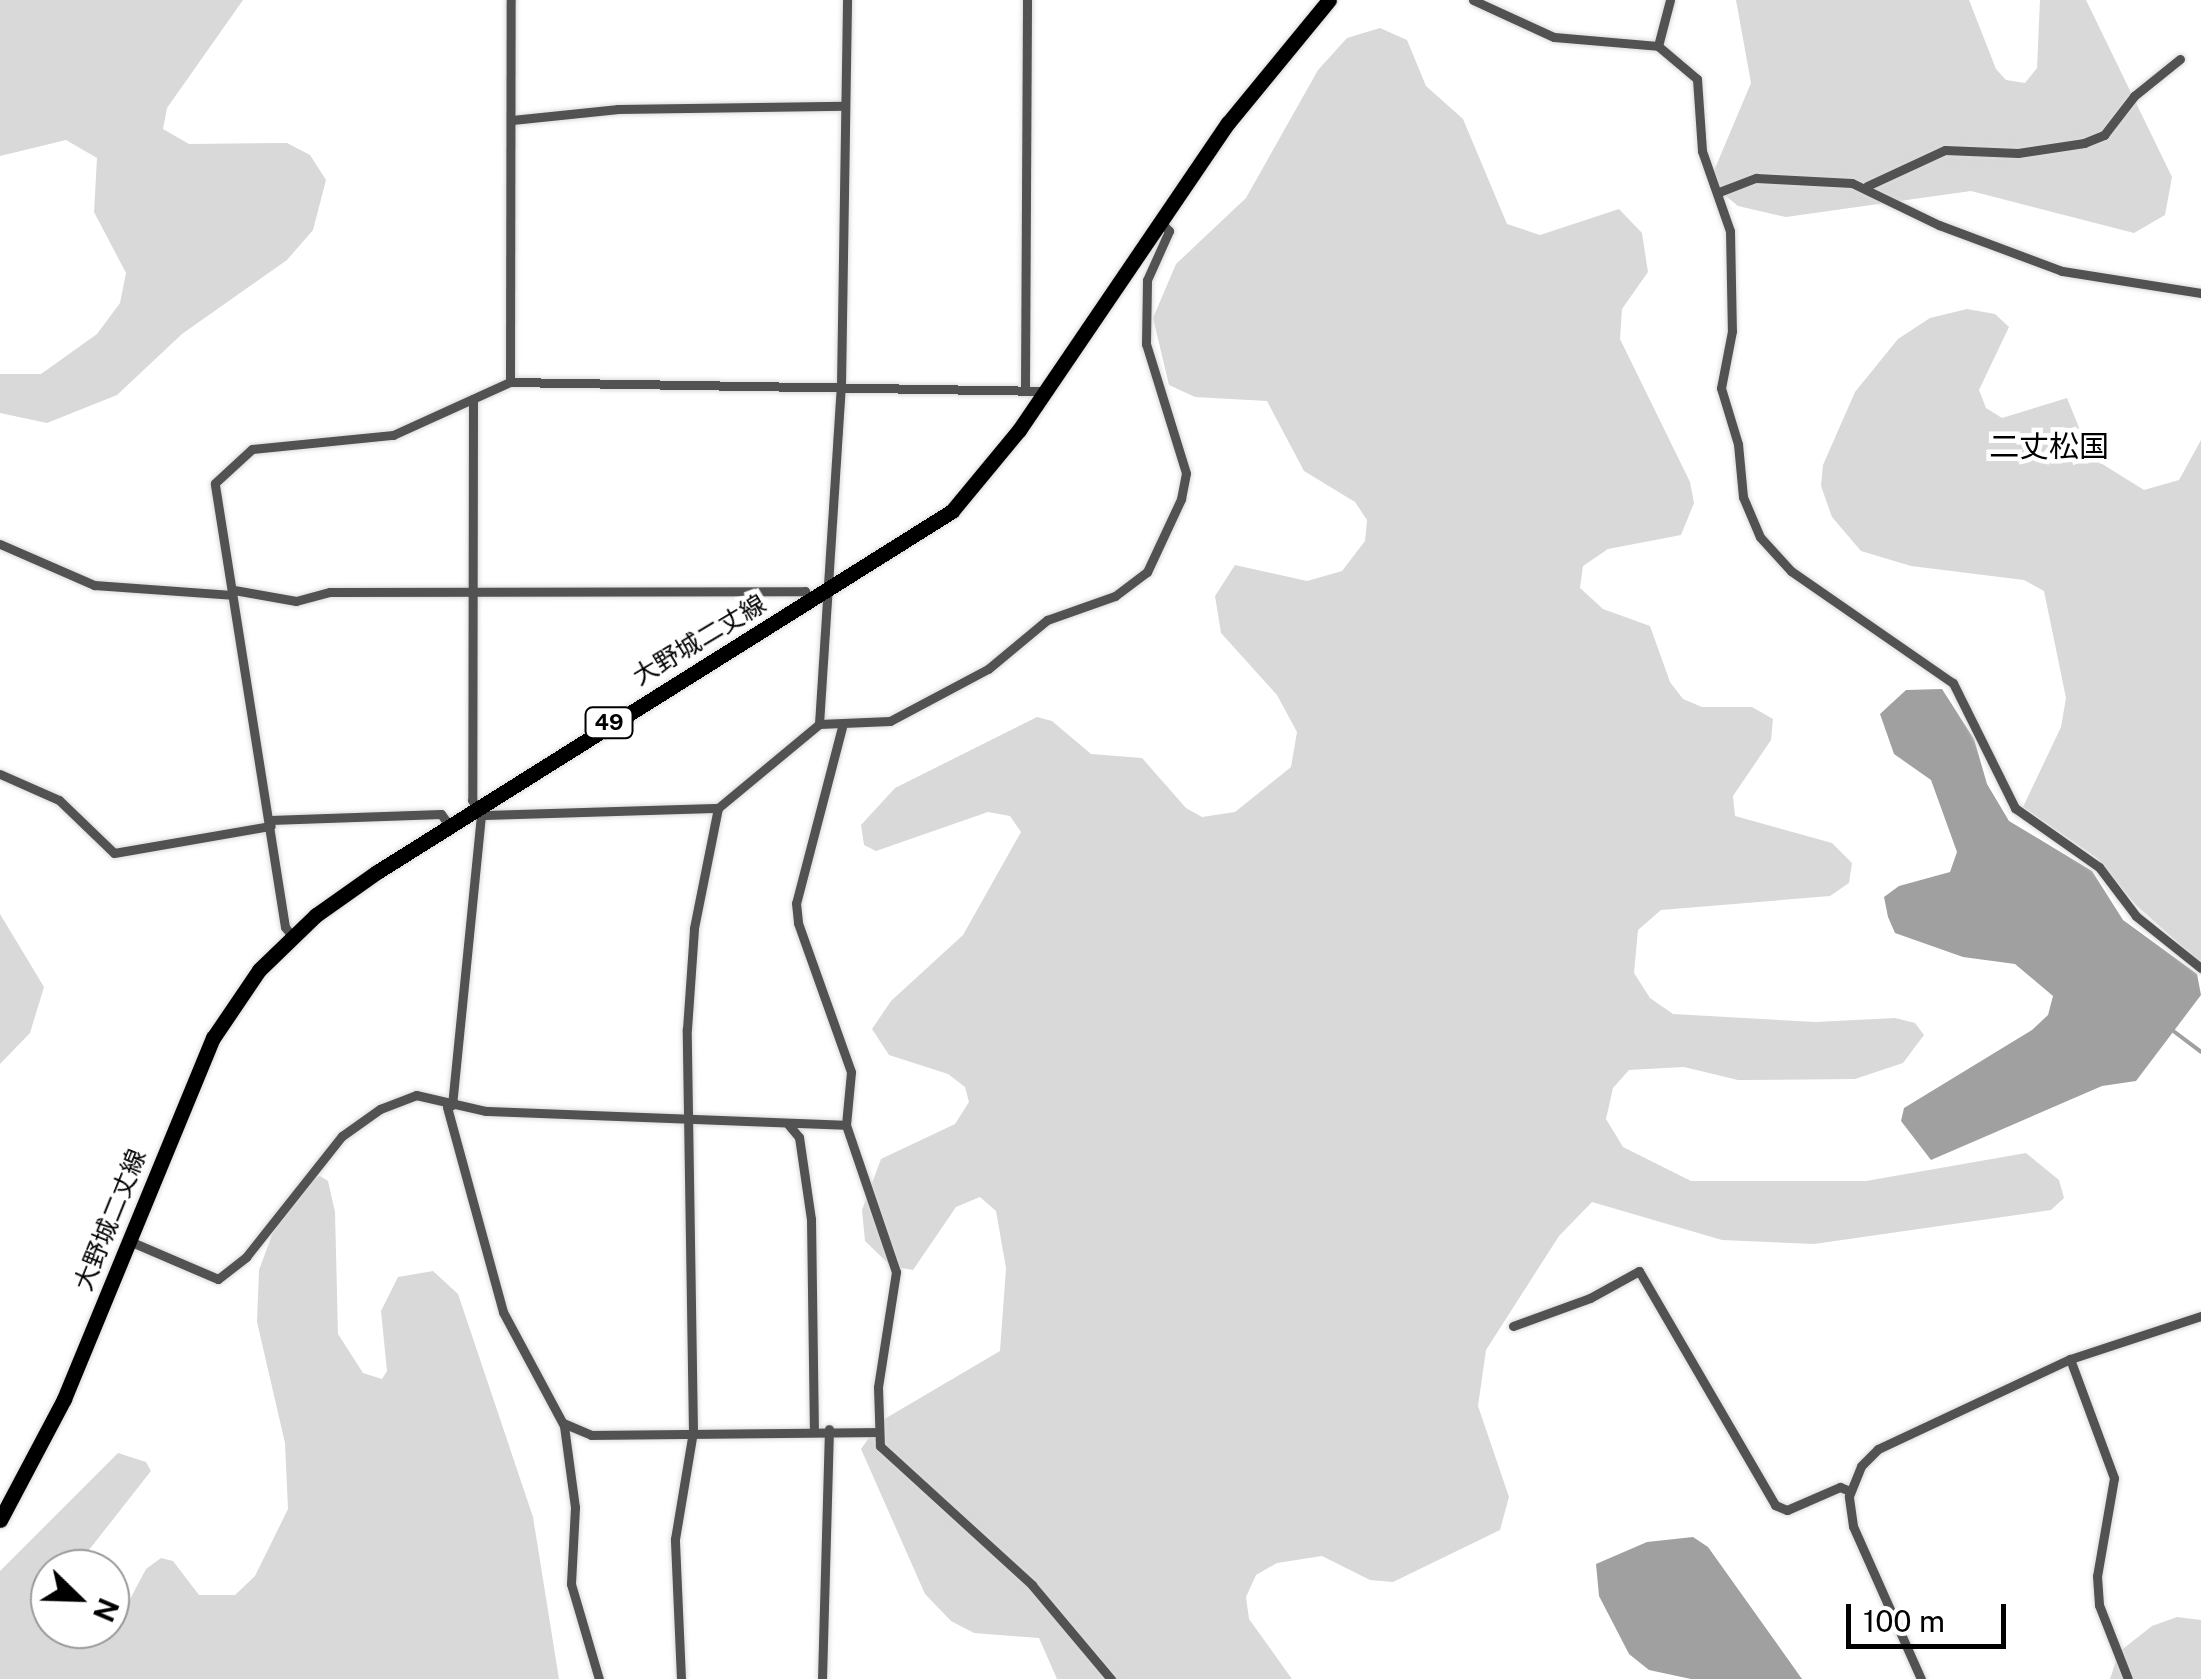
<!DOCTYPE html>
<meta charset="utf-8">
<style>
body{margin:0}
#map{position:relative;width:2201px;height:1679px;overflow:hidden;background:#fff;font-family:"Public Sans","Noto Sans JP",sans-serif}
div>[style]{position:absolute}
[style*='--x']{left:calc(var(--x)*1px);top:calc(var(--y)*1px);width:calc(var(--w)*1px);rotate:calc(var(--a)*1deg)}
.green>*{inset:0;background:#d9d9d9}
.water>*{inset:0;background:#a0a0a0}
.stream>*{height:4px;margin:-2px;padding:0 2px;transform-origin:2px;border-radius:2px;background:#a0a0a0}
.roads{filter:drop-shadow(0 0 2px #dbdbdb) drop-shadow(0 0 2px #dbdbdb)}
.minor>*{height:9px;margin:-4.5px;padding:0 4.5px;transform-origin:4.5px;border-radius:4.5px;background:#525252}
.primary>*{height:15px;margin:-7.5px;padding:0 7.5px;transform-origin:7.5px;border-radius:7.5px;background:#000}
span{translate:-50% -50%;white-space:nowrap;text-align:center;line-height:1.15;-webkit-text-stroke:9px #fff;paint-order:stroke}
.shield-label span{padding:2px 8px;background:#fff;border:2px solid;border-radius:8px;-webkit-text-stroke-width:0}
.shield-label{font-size:22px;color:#000;font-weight:700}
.street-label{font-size:25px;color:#000}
.quarter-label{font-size:30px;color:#000}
.north{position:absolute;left:30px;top:1549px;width:100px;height:100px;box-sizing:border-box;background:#fff;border:2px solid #999;border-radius:50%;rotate:113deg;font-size:28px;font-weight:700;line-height:40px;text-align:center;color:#000}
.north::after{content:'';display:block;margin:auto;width:35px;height:45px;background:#000;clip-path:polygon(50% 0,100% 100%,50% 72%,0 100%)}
.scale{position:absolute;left:1846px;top:1604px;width:160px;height:45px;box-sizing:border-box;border:5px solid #000;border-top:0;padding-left:12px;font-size:30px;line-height:35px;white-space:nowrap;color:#000;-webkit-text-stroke:8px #fff;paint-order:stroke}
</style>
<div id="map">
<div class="green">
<i style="clip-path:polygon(0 0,243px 0,167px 108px,163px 129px,189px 144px,287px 143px,310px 155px,326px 180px,313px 230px,287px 260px,182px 334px,117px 395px,47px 423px,0 413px,0 374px,41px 374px,97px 334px,120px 303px,126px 273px,94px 212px,97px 158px,66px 140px,0 156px)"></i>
<i style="clip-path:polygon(1736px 0,1969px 0,1996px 69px,2006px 80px,2025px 83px,2037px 68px,2040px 0,2086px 0,2172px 177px,2165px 215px,2134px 233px,1971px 191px,1786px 217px,1738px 206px,1721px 192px,1713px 173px,1751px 83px)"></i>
<i style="clip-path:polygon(1380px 28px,1407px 40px,1426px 86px,1463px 119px,1507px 224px,1540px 235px,1619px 209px,1642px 233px,1648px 272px,1622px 309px,1620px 339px,1690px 482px,1694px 503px,1681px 535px,1608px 549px,1583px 566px,1580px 588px,1603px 609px,1650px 626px,1670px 682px,1683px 699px,1702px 707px,1752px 707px,1773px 719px,1771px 740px,1733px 796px,1735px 816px,1832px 843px,1852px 863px,1849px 883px,1830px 896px,1661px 910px,1638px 930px,1634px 973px,1650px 998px,1673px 1014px,1815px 1022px,1895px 1018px,1915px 1023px,1924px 1035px,1903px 1063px,1855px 1079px,1738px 1080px,1684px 1067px,1629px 1070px,1613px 1088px,1606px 1119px,1623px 1147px,1691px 1181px,1866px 1181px,2026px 1153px,2059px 1180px,2064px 1198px,2051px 1210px,1814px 1244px,1722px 1240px,1592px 1202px,1559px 1236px,1486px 1350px,1478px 1406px,1509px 1497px,1500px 1530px,1393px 1582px,1370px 1580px,1322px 1556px,1277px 1563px,1256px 1575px,1246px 1597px,1249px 1619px,1292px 1679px,1057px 1679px,1039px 1638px,974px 1633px,951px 1621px,925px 1594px,861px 1449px,881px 1421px,1000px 1351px,1006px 1268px,996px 1211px,980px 1197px,956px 1207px,913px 1270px,891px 1266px,865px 1241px,862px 1210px,881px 1159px,955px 1124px,969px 1102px,965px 1087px,948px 1074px,889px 1055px,872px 1029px,891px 1001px,963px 935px,1021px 832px,1010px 816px,988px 812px,876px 851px,864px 845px,861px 825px,895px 788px,1037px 717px,1052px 721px,1091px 754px,1142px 758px,1186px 808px,1202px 817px,1235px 812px,1291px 767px,1297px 732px,1277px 695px,1221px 633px,1215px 596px,1235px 565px,1307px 581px,1342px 571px,1365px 541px,1367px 520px,1355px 502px,1304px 471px,1267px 401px,1195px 397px,1169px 385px,1153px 318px,1176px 264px,1246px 198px,1318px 70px,1347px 38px)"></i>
<i style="clip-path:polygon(1967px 309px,1995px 314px,2009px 327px,1979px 390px,1986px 408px,2002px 418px,2067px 398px,2091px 457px,2144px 490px,2179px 480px,2201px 440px,2201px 963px,2136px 905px,2097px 858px,2023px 807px,2061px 727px,2066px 698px,2044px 591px,2024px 580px,1911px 566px,1861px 551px,1832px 517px,1821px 486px,1823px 465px,1855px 392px,1898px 339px,1930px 318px)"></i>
<i style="clip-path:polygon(0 914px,44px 987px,30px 1033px,0 1064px)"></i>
<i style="clip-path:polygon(320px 1176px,328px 1181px,335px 1212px,338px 1334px,363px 1373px,382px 1379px,387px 1371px,381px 1311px,398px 1277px,433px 1271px,458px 1294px,533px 1517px,559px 1679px,0 1679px,0 1571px,118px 1453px,146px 1462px,151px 1471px,74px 1569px,50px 1569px,50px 1629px,97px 1637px,112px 1633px,146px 1569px,161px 1558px,173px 1561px,199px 1595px,235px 1595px,255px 1576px,288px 1509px,285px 1443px,257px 1322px,259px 1270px,276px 1224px,305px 1183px)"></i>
<i style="clip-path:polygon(2177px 1617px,2201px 1620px,2201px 1679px,2110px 1679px,2119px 1652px,2152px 1626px)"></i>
</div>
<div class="water">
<i style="clip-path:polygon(1942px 689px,1974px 739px,1987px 784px,2009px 821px,2092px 871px,2123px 920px,2197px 974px,2201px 995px,2136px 1081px,2102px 1086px,1931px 1160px,1901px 1121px,1904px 1108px,2032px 1030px,2048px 1015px,2053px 996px,2015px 964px,1963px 957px,1895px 933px,1888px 917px,1884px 897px,1899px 886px,1950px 872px,1957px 852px,1931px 780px,1894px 754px,1880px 714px,1906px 690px)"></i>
<i style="clip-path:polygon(1693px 1537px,1708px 1547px,1802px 1679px,1691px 1679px,1649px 1670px,1629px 1654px,1599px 1596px,1596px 1564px,1647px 1542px)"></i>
</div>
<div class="stream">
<i style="--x:2172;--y:1030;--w:36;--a:37"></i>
</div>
<div class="roads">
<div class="minor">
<i style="--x:1473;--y:0;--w:89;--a:24.6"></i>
<i style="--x:1554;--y:37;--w:104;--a:4.9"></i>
<i style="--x:1658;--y:46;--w:51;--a:40.2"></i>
<i style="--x:1697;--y:79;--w:72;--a:86"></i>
<i style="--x:1702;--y:151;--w:85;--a:70.7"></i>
<i style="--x:1730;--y:231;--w:100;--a:88.9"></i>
<i style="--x:1732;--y:331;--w:58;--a:100.9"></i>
<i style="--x:1721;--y:388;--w:59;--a:73.1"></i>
<i style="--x:1738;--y:444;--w:53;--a:84.6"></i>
<i style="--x:1743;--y:497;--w:43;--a:67"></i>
<i style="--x:1760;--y:537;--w:46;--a:47.6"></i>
<i style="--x:1791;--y:571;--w:197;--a:34.7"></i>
<i style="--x:1953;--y:683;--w:140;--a:63.6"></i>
<i style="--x:2015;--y:808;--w:103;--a:35.1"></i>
<i style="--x:2099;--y:867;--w:61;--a:52.9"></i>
<i style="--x:2136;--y:916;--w:83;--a:38.7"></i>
<i style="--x:1658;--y:46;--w:48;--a:-75.4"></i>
<i style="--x:512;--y:120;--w:107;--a:-5.9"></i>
<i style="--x:618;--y:109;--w:227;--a:-0.8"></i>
<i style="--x:1867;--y:186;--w:86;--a:-24.8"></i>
<i style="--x:1945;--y:150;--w:73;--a:2.4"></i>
<i style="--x:2018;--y:153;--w:67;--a:-8.6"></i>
<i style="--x:2084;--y:143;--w:22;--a:-22"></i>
<i style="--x:2104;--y:135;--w:49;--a:-52.4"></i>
<i style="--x:2134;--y:96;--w:59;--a:-38.8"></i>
<i style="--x:1719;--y:192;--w:40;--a:-21"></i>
<i style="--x:1756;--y:178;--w:96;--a:3"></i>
<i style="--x:1852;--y:183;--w:97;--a:25.8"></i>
<i style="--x:1939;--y:225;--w:131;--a:20.5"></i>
<i style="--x:2062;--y:271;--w:141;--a:9"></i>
<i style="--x:510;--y:382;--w:382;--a:-89.9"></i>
<i style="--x:1025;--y:387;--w:387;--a:-89.7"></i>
<i style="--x:473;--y:399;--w:401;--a:90.1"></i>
<i style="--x:472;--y:800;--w:17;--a:59"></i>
<i style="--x:481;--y:815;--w:237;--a:-1.7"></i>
<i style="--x:718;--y:808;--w:131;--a:-39.7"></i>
<i style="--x:819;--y:724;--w:340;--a:-86.3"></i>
<i style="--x:841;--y:385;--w:385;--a:-89.1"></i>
<i style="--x:0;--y:544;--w:103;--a:23.6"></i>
<i style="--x:94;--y:585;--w:138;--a:4.1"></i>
<i style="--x:234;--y:590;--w:63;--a:10.1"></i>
<i style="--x:296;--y:601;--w:35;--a:-15"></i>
<i style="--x:330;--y:592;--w:475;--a:-0.1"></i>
<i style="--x:805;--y:591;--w:12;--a:66"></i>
<i style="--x:819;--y:724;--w:71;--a:-2.4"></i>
<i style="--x:890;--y:721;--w:111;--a:-28"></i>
<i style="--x:988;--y:669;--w:77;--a:-39.7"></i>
<i style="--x:1047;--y:620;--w:72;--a:-19.4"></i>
<i style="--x:1115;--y:596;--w:40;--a:-37"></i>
<i style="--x:1147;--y:572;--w:81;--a:-65"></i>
<i style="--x:1181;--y:499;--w:26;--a:-79"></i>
<i style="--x:1186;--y:473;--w:135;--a:-107.2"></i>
<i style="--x:1146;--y:344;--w:64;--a:-89.1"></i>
<i style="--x:1147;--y:280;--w:54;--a:-65.8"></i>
<i style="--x:1169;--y:231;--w:15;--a:-132"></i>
<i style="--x:842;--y:727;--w:182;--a:104.6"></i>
<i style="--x:796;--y:903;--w:20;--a:84"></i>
<i style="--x:798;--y:923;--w:158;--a:70.4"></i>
<i style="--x:851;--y:1072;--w:53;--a:95.4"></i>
<i style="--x:846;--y:1125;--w:155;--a:71.2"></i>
<i style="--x:896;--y:1272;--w:116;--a:98.9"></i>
<i style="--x:878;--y:1387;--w:59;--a:88.1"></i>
<i style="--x:880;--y:1446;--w:206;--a:42.4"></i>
<i style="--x:1032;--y:1585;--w:123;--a:50"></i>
<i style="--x:0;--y:774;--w:64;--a:23.8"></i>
<i style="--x:59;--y:800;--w:76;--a:43.9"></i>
<i style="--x:114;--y:853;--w:159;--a:-9.8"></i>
<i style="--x:481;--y:815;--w:291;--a:95.7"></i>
<i style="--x:452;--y:1105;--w:5;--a:158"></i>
<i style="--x:447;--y:1107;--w:213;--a:74.7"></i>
<i style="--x:503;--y:1312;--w:129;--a:61.8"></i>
<i style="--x:564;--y:1426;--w:82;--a:82.3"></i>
<i style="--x:575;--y:1507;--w:77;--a:93"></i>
<i style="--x:571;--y:1584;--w:99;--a:73.6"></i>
<i style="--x:270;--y:820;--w:171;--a:-2"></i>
<i style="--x:441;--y:814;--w:14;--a:54"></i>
<i style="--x:292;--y:936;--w:11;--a:-128"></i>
<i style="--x:285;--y:927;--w:449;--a:-99"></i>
<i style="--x:215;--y:483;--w:50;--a:-42.6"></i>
<i style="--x:252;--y:449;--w:142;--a:-5.7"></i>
<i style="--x:393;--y:435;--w:128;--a:-24.4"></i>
<i style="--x:510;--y:382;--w:535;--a:0.96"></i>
<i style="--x:788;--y:1124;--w:17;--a:50"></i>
<i style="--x:799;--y:1137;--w:83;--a:81.7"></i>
<i style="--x:811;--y:1219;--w:210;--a:89.2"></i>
<i style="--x:127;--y:1240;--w:99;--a:23.2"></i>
<i style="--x:218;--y:1279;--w:36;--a:-38"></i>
<i style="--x:246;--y:1257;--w:154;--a:-51.6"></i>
<i style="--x:342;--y:1136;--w:47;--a:-35.4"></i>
<i style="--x:380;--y:1109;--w:39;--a:-21"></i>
<i style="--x:416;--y:1095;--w:72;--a:12.9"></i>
<i style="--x:486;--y:1111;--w:360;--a:2.2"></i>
<i style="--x:1513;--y:1326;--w:82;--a:-20"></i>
<i style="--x:1590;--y:1298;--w:56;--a:-28.9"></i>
<i style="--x:1639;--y:1271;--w:271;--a:59.8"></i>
<i style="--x:1775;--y:1505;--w:13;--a:23"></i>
<i style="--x:1787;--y:1510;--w:58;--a:-23.5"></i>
<i style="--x:1840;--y:1487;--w:11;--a:22"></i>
<i style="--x:2070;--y:1359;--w:127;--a:69.7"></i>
<i style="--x:2114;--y:1478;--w:99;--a:99.8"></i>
<i style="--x:2097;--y:1576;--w:29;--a:86"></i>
<i style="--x:2099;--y:1605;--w:79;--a:68.6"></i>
<i style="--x:563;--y:1423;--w:30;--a:23"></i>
<i style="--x:591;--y:1435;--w:287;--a:-0.6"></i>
<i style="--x:681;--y:1679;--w:140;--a:-92.5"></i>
<i style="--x:675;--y:1539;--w:109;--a:-80.5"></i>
<i style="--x:693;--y:1432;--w:403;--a:-90.9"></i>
<i style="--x:687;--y:1029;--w:101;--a:-86"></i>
<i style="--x:694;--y:928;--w:122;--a:-78.7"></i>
<i style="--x:822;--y:1679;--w:250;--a:-88.4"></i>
<i style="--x:1921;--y:1679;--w:167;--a:-114"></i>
<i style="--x:1853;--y:1526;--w:30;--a:-98"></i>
<i style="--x:1849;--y:1496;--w:32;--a:-68"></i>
<i style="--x:1861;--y:1466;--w:24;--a:-45"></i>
<i style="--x:1878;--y:1449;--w:212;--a:-25.1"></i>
<i style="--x:2070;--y:1359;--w:138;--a:-18.2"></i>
</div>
<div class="primary">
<i style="--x:0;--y:1520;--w:137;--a:-62.1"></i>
<i style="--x:64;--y:1399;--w:391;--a:-67.6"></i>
<i style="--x:213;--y:1038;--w:82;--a:-55.9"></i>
<i style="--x:259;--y:970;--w:79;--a:-44"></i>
<i style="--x:316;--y:915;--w:75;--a:-35.2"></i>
<i style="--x:377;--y:872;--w:679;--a:-32.12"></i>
<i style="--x:952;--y:511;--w:105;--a:-50.4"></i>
<i style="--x:1019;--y:430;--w:371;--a:-55.8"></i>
<i style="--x:1228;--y:123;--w:159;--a:-50.6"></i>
</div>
</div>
<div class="shield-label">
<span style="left:609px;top:723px">49</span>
</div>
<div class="street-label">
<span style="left:699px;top:640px;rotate:-31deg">大野城二丈線</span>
<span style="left:110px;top:1220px;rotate:-68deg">大野城二丈線</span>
</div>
<div class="quarter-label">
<span style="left:2049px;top:446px">二丈松国</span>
</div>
<div class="north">N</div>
<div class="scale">100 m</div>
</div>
